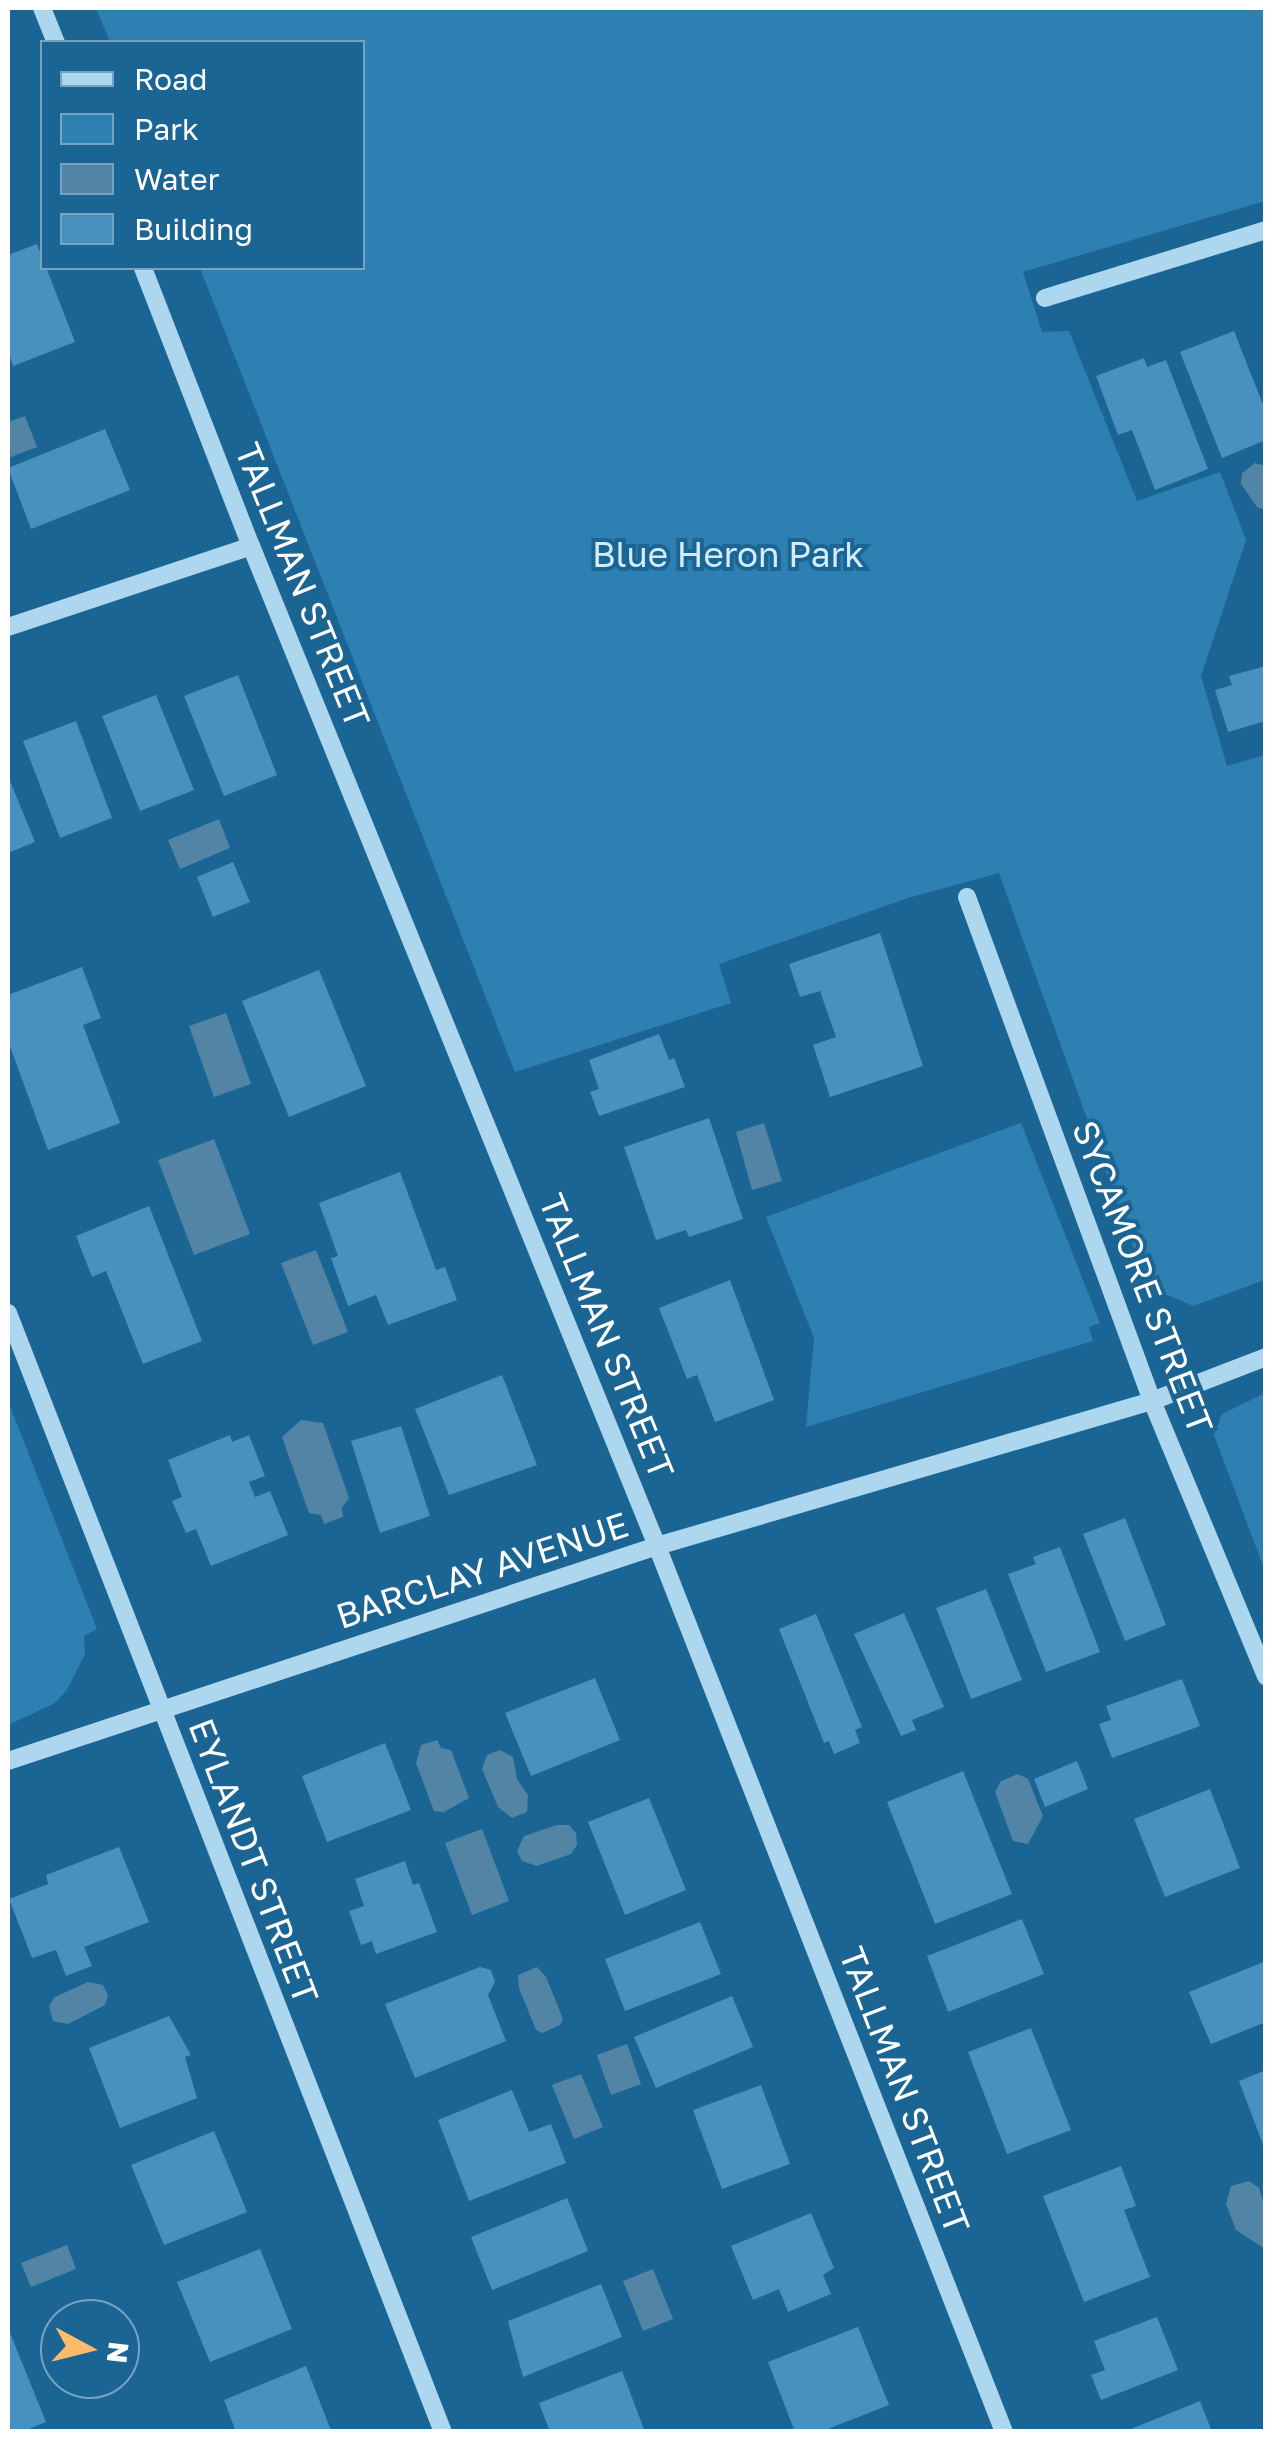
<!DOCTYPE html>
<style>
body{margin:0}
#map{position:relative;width:1273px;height:2439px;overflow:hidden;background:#1b6594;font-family:"Golos Text",sans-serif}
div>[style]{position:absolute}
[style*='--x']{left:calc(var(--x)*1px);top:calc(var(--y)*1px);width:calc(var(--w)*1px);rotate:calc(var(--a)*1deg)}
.green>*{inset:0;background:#2e80b2}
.water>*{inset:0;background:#5285a5}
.building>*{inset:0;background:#4890bd}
.minor>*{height:18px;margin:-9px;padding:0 9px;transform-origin:9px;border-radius:9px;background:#add6ef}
span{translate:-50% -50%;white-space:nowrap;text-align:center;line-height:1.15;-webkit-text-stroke:8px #1b6594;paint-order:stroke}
.park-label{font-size:35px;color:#d3ecfb}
.street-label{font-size:35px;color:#fff}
.frame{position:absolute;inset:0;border:10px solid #fff;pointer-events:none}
.legend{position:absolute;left:40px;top:40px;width:325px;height:230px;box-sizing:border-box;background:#1b6594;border:2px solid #76a3bf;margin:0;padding:12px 18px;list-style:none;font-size:30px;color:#fff}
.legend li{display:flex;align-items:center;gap:20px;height:50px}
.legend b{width:50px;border:2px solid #76a3bf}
.north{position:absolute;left:40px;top:2299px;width:100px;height:100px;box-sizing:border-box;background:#1b6594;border:2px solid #76a3bf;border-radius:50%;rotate:97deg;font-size:28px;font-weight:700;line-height:40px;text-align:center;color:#fff}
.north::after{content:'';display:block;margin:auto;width:35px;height:45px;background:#ffbb6b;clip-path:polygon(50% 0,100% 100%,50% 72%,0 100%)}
</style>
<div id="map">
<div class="green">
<i style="clip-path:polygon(96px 8px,1265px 8px,1265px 201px,1023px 272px,1042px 332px,1069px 331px,1137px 501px,1220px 472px,1246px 540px,1201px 676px,1227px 766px,1265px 755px,1265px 1280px,1193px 1306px,1168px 1295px,1152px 1300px,999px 873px,908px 898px,719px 964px,731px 1003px,515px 1072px,200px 268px,362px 268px,362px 42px,110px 42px)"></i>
<i style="clip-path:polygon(1021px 1123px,1100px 1323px,1089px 1327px,1093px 1341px,806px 1427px,814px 1338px,766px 1217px)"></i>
<i style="clip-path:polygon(1265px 1393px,1265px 1571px,1214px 1435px,1222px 1414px)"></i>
<i style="clip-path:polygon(8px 1401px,97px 1629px,84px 1636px,85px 1654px,67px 1690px,55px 1703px,8px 1725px)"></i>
</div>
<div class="water">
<i style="clip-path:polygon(25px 416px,37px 447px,8px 458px,8px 422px)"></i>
<i style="clip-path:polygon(1255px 463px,1265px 466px,1265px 510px,1257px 507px,1241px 484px,1242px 473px)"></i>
<i style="clip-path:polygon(219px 819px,230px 848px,180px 869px,168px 840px)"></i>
<i style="clip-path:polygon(226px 1013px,251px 1084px,214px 1097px,189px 1026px)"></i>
<i style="clip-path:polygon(764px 1123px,782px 1181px,752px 1190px,736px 1132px)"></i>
<i style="clip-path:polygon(214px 1139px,250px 1234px,194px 1255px,158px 1160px)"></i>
<i style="clip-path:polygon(316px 1250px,348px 1332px,313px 1345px,281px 1263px)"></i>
<i style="clip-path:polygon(301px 1420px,323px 1423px,349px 1498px,342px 1508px,343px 1517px,324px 1524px,321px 1515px,309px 1513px,282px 1437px)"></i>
<i style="clip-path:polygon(437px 1740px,441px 1748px,451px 1750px,469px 1798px,444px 1812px,434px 1811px,416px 1763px,421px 1745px)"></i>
<i style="clip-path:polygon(500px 1750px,513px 1757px,517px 1779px,528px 1795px,527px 1812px,512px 1818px,498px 1807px,482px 1769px,487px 1755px)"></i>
<i style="clip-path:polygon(1018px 1774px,1028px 1779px,1043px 1816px,1028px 1844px,1013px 1841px,995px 1792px,1001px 1781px)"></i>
<i style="clip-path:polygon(557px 1825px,569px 1825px,576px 1833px,577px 1845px,571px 1854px,537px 1866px,522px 1861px,517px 1851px,524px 1836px)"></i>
<i style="clip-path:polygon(482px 1829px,509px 1901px,472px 1915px,445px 1843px)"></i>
<i style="clip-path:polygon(537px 1967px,546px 1977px,563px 2019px,560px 2025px,542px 2033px,536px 2030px,519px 1988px,518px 1975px)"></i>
<i style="clip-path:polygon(88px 1982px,103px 1985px,108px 1995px,105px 2005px,68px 2024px,53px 2021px,49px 2006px,55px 1997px)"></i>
<i style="clip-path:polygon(627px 2044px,641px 2084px,611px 2095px,597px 2055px)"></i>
<i style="clip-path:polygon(581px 2074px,603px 2127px,574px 2139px,552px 2085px)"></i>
<i style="clip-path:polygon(1249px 2181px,1259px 2188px,1265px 2207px,1265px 2249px,1236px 2230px,1226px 2204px,1231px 2186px)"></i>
<i style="clip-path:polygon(67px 2245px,76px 2269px,31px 2287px,21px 2263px)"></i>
<i style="clip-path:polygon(653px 2269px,673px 2319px,643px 2331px,623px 2281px)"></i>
</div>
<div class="building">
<i style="clip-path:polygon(37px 244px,75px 342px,13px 366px,8px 350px,8px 255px)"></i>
<i style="clip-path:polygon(1234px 331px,1266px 412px,1266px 440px,1222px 458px,1180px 352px)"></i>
<i style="clip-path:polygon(1144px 358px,1147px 367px,1166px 360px,1208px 469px,1155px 490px,1132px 430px,1118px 435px,1096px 376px)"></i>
<i style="clip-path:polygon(105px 429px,130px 490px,31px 529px,8px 468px)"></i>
<i style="clip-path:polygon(1266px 666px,1266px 721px,1228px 732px,1215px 690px,1232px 685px,1229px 676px)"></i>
<i style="clip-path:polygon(238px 675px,277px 775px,224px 796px,184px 696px)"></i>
<i style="clip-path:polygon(156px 695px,194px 790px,140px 811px,102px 716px)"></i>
<i style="clip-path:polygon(76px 721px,112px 818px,60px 838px,23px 741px)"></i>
<i style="clip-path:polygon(8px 776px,35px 842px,8px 853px)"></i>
<i style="clip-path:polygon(233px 862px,250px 902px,213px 917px,197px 877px)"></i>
<i style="clip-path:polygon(880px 933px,923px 1066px,830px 1097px,813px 1045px,836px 1037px,820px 991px,800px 997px,789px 964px)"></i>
<i style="clip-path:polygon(82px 967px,101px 1018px,83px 1025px,120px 1123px,48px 1150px,8px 1041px,8px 995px)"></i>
<i style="clip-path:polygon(319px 970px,366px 1086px,289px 1117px,242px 1001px)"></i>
<i style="clip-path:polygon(659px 1034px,669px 1060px,674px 1058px,685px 1087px,599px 1116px,590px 1092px,599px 1089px,589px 1060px)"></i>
<i style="clip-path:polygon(709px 1118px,743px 1219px,689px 1237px,686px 1230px,656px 1240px,624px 1147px)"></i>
<i style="clip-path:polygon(400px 1172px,436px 1270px,445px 1267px,457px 1300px,388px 1325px,376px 1295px,348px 1306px,331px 1258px,338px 1256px,319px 1203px)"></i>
<i style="clip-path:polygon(149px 1206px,202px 1341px,143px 1364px,106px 1271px,92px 1277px,76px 1236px)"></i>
<i style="clip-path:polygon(730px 1280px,774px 1400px,715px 1422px,697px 1375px,687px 1379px,659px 1308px)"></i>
<i style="clip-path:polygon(502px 1375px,537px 1465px,449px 1495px,415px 1409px)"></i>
<i style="clip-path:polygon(401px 1426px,430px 1516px,380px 1533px,351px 1441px)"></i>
<i style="clip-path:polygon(230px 1435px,232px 1442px,249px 1435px,265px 1476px,249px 1482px,255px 1497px,270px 1491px,288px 1535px,211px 1566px,196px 1529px,186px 1533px,172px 1501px,182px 1497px,168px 1460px)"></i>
<i style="clip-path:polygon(1125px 1518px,1166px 1625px,1125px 1641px,1083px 1534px)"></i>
<i style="clip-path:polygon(1060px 1547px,1100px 1652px,1046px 1672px,1008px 1574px,1036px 1564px,1033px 1557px)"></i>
<i style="clip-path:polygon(986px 1589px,1022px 1680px,971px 1699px,936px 1608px)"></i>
<i style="clip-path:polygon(904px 1613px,944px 1707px,912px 1720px,916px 1730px,901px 1736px,854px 1634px)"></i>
<i style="clip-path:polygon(816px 1614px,862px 1727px,855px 1730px,860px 1743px,834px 1754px,829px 1741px,824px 1743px,779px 1629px)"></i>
<i style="clip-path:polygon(595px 1678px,620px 1740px,531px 1776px,505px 1713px)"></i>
<i style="clip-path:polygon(1182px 1679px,1200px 1726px,1112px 1758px,1099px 1724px,1111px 1720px,1106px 1706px)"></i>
<i style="clip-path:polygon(385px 1743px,411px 1810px,327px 1842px,302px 1776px)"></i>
<i style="clip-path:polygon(1077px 1761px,1088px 1789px,1045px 1807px,1034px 1779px)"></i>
<i style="clip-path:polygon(963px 1771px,1012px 1894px,935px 1924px,887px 1802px)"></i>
<i style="clip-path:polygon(1210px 1789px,1240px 1868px,1165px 1897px,1134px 1819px)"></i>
<i style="clip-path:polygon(649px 1798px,686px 1890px,625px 1915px,588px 1822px)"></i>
<i style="clip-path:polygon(119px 1847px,149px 1922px,84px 1947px,92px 1966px,66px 1976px,56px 1950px,32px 1958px,9px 1899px,48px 1884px,46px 1875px)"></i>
<i style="clip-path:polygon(405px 1861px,413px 1885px,419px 1883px,437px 1932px,376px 1954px,372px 1941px,361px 1945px,349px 1911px,364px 1906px,355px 1879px)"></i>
<i style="clip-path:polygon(1022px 1919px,1044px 1974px,948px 2012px,927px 1956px)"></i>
<i style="clip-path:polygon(700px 1922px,721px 1974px,625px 2011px,605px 1959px)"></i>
<i style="clip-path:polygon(1266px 1961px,1266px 2022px,1211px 2044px,1189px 1992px)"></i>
<i style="clip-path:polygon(480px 1967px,491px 1970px,495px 1982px,488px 1995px,506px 2041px,415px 2078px,385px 2004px)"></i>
<i style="clip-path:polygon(732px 1996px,753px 2047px,656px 2088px,634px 2037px)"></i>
<i style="clip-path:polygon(169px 2016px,191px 2055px,185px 2057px,197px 2098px,120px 2128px,89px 2048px)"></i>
<i style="clip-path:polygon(1031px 2028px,1071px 2130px,1007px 2154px,968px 2052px)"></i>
<i style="clip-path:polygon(1266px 2070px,1266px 2150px,1265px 2150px,1239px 2081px)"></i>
<i style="clip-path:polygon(761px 2085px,790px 2164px,722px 2189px,693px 2110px)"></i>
<i style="clip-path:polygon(512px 2090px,529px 2132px,551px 2124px,566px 2163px,469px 2201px,438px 2120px)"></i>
<i style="clip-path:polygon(214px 2131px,247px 2212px,164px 2245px,131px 2165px)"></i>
<i style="clip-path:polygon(1121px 2166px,1136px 2206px,1124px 2210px,1150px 2277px,1084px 2302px,1043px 2196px)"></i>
<i style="clip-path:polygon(567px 2198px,588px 2251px,492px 2290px,471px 2237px)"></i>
<i style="clip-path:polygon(811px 2213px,834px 2268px,823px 2275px,831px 2294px,788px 2312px,779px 2289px,753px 2300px,731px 2246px)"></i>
<i style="clip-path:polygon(260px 2249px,292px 2329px,210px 2362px,177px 2282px)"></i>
<i style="clip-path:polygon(601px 2284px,622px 2337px,523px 2377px,508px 2321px)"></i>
<i style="clip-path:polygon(1157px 2317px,1178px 2370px,1101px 2400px,1091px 2375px,1105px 2370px,1094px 2341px)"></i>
<i style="clip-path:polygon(858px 2327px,889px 2405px,820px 2432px,795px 2432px,768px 2362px)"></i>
<i style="clip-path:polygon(8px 2328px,46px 2422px,22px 2432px,8px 2432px)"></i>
<i style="clip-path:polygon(306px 2366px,330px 2428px,336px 2432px,236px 2432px,224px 2400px)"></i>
<i style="clip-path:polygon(622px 2371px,645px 2432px,550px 2432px,539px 2403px)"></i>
<i style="clip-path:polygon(1200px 2401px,1212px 2432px,1126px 2432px,1126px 2431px)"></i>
</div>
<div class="minor">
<i style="--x:42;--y:8;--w:37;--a:68"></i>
<i style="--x:143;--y:268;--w:298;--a:68.8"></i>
<i style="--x:251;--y:546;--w:1079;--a:67.9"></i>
<i style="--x:657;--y:1546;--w:952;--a:68.61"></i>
<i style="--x:1045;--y:298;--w:231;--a:-17.1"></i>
<i style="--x:8;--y:627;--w:256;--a:-18.4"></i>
<i style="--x:967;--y:897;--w:537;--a:69.84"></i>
<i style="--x:1152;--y:1401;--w:298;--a:67.5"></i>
<i style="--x:8;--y:1313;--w:1201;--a:68.76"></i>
<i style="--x:8;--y:1761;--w:684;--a:-18.33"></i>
<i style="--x:657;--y:1546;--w:516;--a:-16.33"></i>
<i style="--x:1152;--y:1401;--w:122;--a:-21.1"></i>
</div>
<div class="park-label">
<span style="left:728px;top:554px">Blue Heron Park</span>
</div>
<div class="street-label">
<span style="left:303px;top:585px;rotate:68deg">TALLMAN STREET</span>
<span style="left:1143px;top:1277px;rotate:69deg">SYCAMORE STREET</span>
<span style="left:607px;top:1336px;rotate:68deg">TALLMAN STREET</span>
<span style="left:482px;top:1570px;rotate:-18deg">BARCLAY AVENUE</span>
<span style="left:254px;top:1861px;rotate:69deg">EYLANDT STREET</span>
<span style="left:905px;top:2090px;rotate:69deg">TALLMAN STREET</span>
</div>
<div class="frame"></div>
<ul class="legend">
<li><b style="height:12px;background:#add6ef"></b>Road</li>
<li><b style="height:28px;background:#2e80b2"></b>Park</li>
<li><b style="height:28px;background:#5285a5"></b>Water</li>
<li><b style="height:28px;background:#4890bd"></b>Building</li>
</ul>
<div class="north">N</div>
</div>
